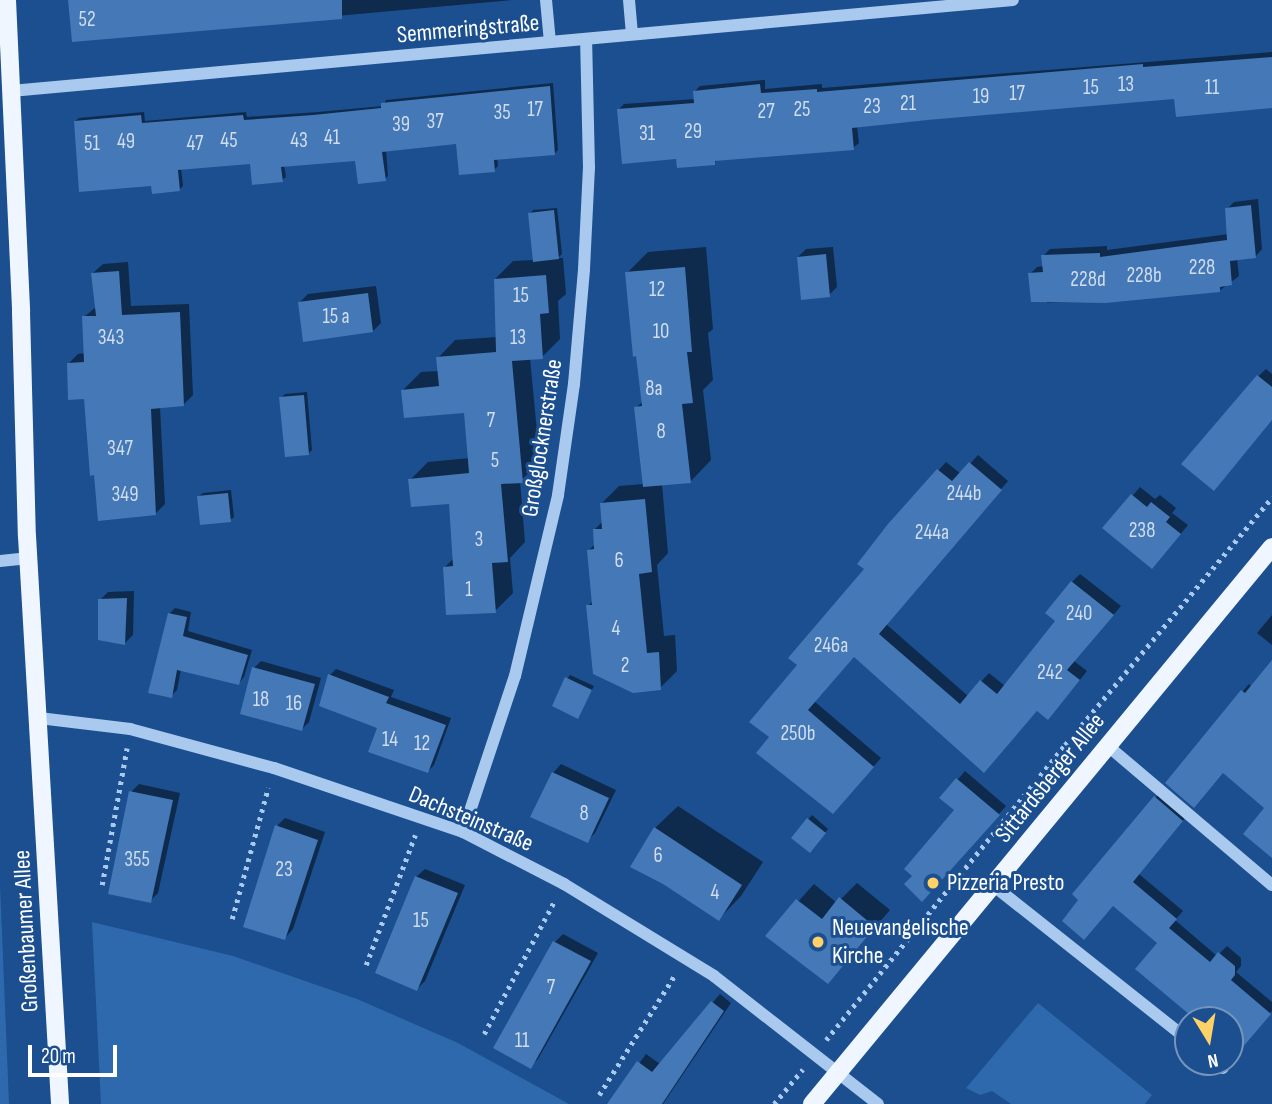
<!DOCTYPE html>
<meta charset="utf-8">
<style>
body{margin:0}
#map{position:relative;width:1272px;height:1104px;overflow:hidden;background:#1b4f8f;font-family:"Sofia Sans Condensed",sans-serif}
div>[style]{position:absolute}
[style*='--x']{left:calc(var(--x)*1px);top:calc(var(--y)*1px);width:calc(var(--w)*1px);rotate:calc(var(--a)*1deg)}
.green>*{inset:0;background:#2e69ad}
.shadow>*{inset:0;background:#0007}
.building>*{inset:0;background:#4478b7}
.path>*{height:4.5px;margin-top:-2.25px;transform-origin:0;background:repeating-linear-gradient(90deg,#a9c9ee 0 3.5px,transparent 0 8.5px)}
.minor>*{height:12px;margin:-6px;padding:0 6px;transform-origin:6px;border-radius:6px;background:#a9c9ee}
.major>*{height:18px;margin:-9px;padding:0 9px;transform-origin:9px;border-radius:9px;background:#f0f6ff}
.dots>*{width:19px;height:19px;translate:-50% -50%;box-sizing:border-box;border:4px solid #1b4f8f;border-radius:50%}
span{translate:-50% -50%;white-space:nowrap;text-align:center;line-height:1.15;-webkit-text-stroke:6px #1b4f8f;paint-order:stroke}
.number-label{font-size:21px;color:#d0dded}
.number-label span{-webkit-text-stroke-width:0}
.street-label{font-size:24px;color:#fff}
.poi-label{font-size:24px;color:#fff}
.left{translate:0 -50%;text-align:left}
.north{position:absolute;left:1174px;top:1006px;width:70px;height:70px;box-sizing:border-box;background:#1b4f8f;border:2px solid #7695bc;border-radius:50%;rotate:169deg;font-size:19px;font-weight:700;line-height:28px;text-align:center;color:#fff}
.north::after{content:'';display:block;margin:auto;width:24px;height:32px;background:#ffd166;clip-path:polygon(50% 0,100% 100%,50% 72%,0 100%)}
.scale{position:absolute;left:28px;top:1045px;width:89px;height:32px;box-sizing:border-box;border:4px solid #fff;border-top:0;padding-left:9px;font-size:21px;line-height:24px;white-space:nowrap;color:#fff;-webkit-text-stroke:5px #1b4f8f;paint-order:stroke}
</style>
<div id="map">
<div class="green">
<i style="clip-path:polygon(0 885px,9px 1104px,0 1104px)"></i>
<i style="clip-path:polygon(92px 922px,233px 956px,357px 999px,458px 1043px,569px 1104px,101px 1104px)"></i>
<i style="clip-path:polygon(1038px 1003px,1152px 1095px,1145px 1104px,1011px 1104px,992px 1091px,980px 1095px,966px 1088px)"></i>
</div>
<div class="shadow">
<i style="clip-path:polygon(69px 0,512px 0,74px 40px)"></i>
<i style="clip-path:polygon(1272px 52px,1272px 106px,1176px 98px,857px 126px,859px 143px,853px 148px,719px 159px,714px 163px,677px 157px,619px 109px,624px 104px,696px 99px,695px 91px,700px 86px,765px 80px,765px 89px,822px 84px,822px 88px)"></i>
<i style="clip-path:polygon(553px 83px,558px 150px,555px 153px,497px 158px,498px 166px,494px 170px,458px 143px,386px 150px,388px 176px,385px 179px,357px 160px,284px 165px,286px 177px,282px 180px,252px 162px,181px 168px,183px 186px,179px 190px,152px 185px,75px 121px,79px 118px,144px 112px,145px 121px,246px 112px,247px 117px,318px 112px,383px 106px,386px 100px)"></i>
<i style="clip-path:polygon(1258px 199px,1262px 249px,1255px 257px,1237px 258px,1239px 276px,1219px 291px,1105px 302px,1047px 303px,1030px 274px,1037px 267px,1044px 266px,1043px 256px,1050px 249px,1107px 246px,1107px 250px,1229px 234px,1227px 209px,1234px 202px)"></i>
<i style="clip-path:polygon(557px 208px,562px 254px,558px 258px,563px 258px,566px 294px,558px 301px,560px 339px,542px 357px,530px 358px,540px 463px,520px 481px,525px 542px,510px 558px,513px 593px,495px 611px,445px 567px,455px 557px,450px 502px,410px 480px,428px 462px,470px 458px,465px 411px,403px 390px,421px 372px,439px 371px,438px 358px,455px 340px,497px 337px,495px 279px,513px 261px,534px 260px,530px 214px,533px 210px)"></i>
<i style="clip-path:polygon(706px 247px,713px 329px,708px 333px,713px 380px,703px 390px,711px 460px,690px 482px,662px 484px,668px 553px,657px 565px,664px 636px,675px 635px,677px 671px,660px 688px,588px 606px,593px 601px,589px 550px,595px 544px,594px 530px,603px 521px,602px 503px,619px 486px,644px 484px,636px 408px,643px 401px,627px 273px,648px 252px)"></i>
<i style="clip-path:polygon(833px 247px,837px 287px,829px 295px,798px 257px,806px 249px)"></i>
<i style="clip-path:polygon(128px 262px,131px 306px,189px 304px,193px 395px,184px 404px,160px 407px,165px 504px,155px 514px,69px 363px,78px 354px,85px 353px,84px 317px,96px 307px,93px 273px,103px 264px)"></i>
<i style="clip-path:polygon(376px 286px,381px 323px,373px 331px,299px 303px,308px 294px)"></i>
<i style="clip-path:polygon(1266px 369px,1272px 374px,1272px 420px,1249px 385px)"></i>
<i style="clip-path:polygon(307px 392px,312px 450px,309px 453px,281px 398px,285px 394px)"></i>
<i style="clip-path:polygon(978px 455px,1008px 481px,886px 624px,968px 696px,989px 673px,1005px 686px,1057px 621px,1072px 582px,1080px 574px,1121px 606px,1074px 661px,1087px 671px,1072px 690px,1056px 709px,1038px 710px,992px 762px,855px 655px,814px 701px,881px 758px,841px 803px,772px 736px,799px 665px,867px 569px,890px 525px,946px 462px,961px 474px)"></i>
<i style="clip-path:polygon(1140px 487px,1155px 499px,1160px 495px,1176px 508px,1172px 513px,1188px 525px,1160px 559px,1105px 528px)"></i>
<i style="clip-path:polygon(231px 490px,234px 517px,230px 520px,199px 496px,203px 493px)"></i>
<i style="clip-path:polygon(134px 591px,133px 635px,125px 643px,100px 600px,108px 592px)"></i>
<i style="clip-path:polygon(175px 608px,191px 612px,188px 631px,252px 650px,244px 677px,239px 683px,181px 669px,177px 690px,171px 696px,170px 613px)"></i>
<i style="clip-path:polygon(1272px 615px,1272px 645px,1257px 633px)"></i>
<i style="clip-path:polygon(261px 661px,321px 678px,309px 722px,302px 729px,254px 668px)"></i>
<i style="clip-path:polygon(1272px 663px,1272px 856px,1267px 807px,1224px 771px,1168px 783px,1243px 691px,1249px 684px,1252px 687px)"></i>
<i style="clip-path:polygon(336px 669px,394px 690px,391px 697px,451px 718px,434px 765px,428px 771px,330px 675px)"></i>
<i style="clip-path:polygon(570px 675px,594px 686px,578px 716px,567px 679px)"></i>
<i style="clip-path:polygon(561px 764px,616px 790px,595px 833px,587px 841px,553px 773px)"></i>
<i style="clip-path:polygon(965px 771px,1006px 806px,930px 891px,914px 876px,956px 810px,942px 798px)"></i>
<i style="clip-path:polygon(139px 784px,180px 793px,158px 893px,150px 901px,131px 792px)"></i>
<i style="clip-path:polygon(1162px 791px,1189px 813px,1139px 874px,1183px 911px,1175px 920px,1217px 956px,1227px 946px,1241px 958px,1241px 966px,1236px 972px,1272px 1002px,1272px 1011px,1243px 1045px,1230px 1047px,1230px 1020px,1198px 1020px,1159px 942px,1114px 904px,1155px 798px)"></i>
<i style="clip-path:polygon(678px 806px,763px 862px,741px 896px,719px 919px,664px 882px,655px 828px)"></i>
<i style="clip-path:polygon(812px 815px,828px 829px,813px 848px,793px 837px)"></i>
<i style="clip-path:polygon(285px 818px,325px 832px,293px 929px,285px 938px,277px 826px)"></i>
<i style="clip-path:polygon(425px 869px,465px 885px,425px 981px,417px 989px,416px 877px)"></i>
<i style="clip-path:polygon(857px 883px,890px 910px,828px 982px,768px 935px,814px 884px,837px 903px)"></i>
<i style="clip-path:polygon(563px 934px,598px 953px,538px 1059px,530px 1067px,496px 1047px,555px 942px)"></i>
<i style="clip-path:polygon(720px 994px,731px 1003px,663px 1104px,610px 1104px,646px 1054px,660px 1064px)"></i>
</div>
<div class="building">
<i style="clip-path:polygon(68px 0,342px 0,342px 19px,72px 42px)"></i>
<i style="clip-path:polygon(1272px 57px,1272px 108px,1176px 117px,1174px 99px,928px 120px,852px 128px,854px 150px,715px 161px,715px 165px,677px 168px,676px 159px,622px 164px,617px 109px,694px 103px,693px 91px,760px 84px,761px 93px,817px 89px,817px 92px,1143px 64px,1143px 67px)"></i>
<i style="clip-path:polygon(550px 86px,555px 155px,494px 160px,495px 172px,459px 175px,456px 144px,382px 152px,386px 181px,358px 184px,355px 161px,281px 167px,283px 182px,252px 185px,250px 164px,178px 170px,180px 191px,152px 194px,151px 186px,79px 192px,74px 121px,141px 115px,142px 123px,243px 115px,244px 120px,313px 115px,381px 108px,381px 103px)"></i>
<i style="clip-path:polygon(1251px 205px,1256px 258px,1230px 261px,1232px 285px,1220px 287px,1220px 292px,1105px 303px,1031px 302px,1028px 273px,1043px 272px,1041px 255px,1100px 253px,1100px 257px,1227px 240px,1225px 208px)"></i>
<i style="clip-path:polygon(554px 210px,559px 259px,533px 262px,528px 213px)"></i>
<i style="clip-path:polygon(826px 254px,830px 297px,801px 300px,797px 257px)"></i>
<i style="clip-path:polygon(685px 267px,692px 352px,687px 352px,693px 403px,682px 404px,691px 483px,643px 487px,634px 407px,642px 406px,636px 356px,633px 357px,625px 272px)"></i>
<i style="clip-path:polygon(119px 271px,122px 315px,180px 312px,184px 406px,151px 409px,156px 515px,98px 521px,94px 475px,90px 476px,84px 399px,68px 400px,67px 363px,84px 362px,82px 316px,96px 316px,91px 273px)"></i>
<i style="clip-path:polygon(546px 275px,549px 313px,540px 314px,543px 359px,512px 361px,523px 483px,501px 484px,508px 562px,492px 563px,496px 613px,446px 615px,443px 567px,453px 566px,449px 504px,411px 507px,408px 479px,469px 473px,464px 413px,404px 418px,401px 390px,439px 386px,436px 357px,496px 352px,494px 279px)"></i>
<i style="clip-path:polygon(368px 293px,373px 332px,303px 342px,298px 302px)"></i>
<i style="clip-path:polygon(1257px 375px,1272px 387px,1272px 420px,1214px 491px,1181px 464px)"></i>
<i style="clip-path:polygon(304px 395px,309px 455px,285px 457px,279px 397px)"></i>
<i style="clip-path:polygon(969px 462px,1002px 490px,879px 634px,960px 704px,980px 680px,997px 694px,1055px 621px,1045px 613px,1071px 581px,1114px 615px,1067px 670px,1080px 680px,1048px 720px,1037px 711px,984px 773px,854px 657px,808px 710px,874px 767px,833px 814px,756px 753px,769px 737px,749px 722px,797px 665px,788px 658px,864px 569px,857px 564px,888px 524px,937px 469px,952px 481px)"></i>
<i style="clip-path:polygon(228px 493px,231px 522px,200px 525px,197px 496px)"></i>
<i style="clip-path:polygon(1131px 494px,1147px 507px,1151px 502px,1170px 517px,1166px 522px,1181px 534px,1152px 569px,1102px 528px)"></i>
<i style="clip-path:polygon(645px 499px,652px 572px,639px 574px,647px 653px,659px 652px,661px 690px,633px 693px,593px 674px,586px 605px,592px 605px,587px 550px,594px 549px,593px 529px,602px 529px,600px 503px)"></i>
<i style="clip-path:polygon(127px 598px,125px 645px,98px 640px,98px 599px)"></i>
<i style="clip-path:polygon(168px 613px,187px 617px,183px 636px,248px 655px,239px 685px,177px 670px,172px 698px,148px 693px)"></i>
<i style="clip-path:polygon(1272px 660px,1272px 858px,1243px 834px,1264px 808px,1223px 773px,1194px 808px,1165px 783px,1241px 690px,1245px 693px)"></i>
<i style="clip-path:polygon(252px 667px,315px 684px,302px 731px,240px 714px)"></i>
<i style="clip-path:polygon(328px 674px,389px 697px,386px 703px,446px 725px,428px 773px,368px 752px,377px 728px,319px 706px)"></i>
<i style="clip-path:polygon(565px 677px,592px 690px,578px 719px,552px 706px)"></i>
<i style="clip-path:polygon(552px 772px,609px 798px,588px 843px,530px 817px)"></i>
<i style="clip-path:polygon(956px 778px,1000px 815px,922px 902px,904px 884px,912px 876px,904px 869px,954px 810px,939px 798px)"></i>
<i style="clip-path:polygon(129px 791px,173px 800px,151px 903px,108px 894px)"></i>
<i style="clip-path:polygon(1154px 796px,1183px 821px,1133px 882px,1177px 919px,1169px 928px,1210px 962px,1218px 952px,1235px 966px,1235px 975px,1231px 980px,1271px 1014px,1230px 1062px,1230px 1020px,1196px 1020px,1135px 969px,1157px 943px,1113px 906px,1084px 940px,1062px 921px,1078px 900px,1072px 894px)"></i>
<i style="clip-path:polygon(807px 818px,826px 833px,810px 853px,791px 838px)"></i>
<i style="clip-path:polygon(275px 825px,318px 840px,285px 940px,243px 927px)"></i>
<i style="clip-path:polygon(654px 827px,742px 885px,719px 921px,663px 884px,630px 867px)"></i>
<i style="clip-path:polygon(415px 876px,458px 893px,417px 991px,375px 973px)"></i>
<i style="clip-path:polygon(839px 897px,875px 927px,828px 984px,765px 936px,796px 899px,822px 919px)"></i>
<i style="clip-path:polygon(553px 941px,591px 961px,531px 1069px,493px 1048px)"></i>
<i style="clip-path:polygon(711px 1001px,724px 1011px,662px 1104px,607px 1104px,637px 1061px,652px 1072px)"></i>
</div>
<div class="path">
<i style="--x:102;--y:885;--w:139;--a:-79.7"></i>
<i style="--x:232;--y:919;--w:136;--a:-74.6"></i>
<i style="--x:366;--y:965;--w:139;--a:-69.3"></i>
<i style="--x:484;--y:1034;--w:149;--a:-62.1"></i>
<i style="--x:826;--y:1040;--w:380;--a:-51"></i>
<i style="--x:1065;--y:745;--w:323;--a:-50.1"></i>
<i style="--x:599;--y:1095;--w:142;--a:-57.7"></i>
<i style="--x:774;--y:1104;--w:45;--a:-50.4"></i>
</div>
<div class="minor">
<i style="--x:546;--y:0;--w:42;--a:84.6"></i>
<i style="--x:629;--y:0;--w:34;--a:85"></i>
<i style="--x:11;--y:91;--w:1006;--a:-5.19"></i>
<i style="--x:0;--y:561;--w:29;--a:-6"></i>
<i style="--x:39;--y:718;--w:92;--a:6.9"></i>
<i style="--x:130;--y:729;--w:149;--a:15.2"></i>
<i style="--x:274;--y:768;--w:200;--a:18.7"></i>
<i style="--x:463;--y:832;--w:114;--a:27.2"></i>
<i style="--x:564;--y:884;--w:176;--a:31.5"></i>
<i style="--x:714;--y:976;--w:208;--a:38"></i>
<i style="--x:1108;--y:746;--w:215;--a:40.3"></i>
<i style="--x:463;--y:832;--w:164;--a:-71.6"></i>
<i style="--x:515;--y:676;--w:186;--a:-76.6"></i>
<i style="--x:558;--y:495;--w:112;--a:-81.8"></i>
<i style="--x:574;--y:384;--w:115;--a:-85"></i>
<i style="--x:584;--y:269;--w:101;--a:-87.2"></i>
<i style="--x:589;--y:168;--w:129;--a:-91.3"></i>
<i style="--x:994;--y:886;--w:248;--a:38.4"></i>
<i style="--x:1216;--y:1062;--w:9;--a:41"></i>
</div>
<div class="major">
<i style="--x:7;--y:0;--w:312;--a:87.4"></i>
<i style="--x:21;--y:312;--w:224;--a:88.5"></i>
<i style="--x:27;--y:536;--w:569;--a:86.67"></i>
<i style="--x:812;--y:1104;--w:722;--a:-50.45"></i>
</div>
<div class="dots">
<i style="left:933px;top:883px;background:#ffd166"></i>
<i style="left:818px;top:942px;background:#ffd166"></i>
</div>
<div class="number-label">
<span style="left:87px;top:20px">52</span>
<span style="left:1126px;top:85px">13</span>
<span style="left:1091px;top:88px">15</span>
<span style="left:1212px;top:88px">11</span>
<span style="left:1017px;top:94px">17</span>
<span style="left:981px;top:97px">19</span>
<span style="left:908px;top:104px">21</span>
<span style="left:872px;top:107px">23</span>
<span style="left:535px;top:110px">17</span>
<span style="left:802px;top:110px">25</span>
<span style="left:766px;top:112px">27</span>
<span style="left:502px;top:113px">35</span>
<span style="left:435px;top:122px">37</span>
<span style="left:401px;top:125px">39</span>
<span style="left:693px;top:132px">29</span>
<span style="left:647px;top:134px">31</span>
<span style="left:332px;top:138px">41</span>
<span style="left:229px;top:141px">45</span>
<span style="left:299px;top:141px">43</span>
<span style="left:126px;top:142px">49</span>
<span style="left:92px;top:144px">51</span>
<span style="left:195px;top:144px">47</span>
<span style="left:1202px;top:268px">228</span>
<span style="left:1144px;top:276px">228b</span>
<span style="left:1088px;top:280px">228d</span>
<span style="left:657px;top:290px">12</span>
<span style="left:521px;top:296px">15</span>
<span style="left:336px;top:317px">15 a</span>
<span style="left:661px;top:332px">10</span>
<span style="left:111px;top:338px">343</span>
<span style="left:518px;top:338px">13</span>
<span style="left:654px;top:389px">8a</span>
<span style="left:491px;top:421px">7</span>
<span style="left:661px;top:432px">8</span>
<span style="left:120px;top:449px">347</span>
<span style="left:495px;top:461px">5</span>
<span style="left:964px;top:494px">244b</span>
<span style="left:125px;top:495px">349</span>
<span style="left:1142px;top:531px">238</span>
<span style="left:932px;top:533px">244a</span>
<span style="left:479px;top:540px">3</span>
<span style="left:619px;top:561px">6</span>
<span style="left:469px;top:590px">1</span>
<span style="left:1079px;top:614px">240</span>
<span style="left:616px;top:629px">4</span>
<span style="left:831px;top:646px">246a</span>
<span style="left:625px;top:666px">2</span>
<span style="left:1050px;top:673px">242</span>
<span style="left:261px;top:700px">18</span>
<span style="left:294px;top:704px">16</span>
<span style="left:798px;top:734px">250b</span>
<span style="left:390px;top:740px">14</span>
<span style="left:422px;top:744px">12</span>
<span style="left:584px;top:814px">8</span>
<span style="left:658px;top:856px">6</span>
<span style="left:137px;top:860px">355</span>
<span style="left:284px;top:870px">23</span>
<span style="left:715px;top:893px">4</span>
<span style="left:421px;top:921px">15</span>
<span style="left:551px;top:988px">7</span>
<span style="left:522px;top:1041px">11</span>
</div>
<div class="street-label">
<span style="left:468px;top:29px;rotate:-5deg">Semmeringstraße</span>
<span style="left:542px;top:438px;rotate:-81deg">Großglocknerstraße</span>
<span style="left:1050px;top:778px;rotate:-51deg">Sittardsberger Allee</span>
<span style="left:471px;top:819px;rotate:23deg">Dachsteinstraße</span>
<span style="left:26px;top:931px;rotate:-93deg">Großenbaumer Allee</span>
</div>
<div class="poi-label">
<span class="left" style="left:947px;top:883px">Pizzeria Presto</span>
<span class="left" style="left:832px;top:942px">Neuevangelische<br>Kirche</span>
</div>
<div class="north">N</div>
<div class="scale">20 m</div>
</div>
